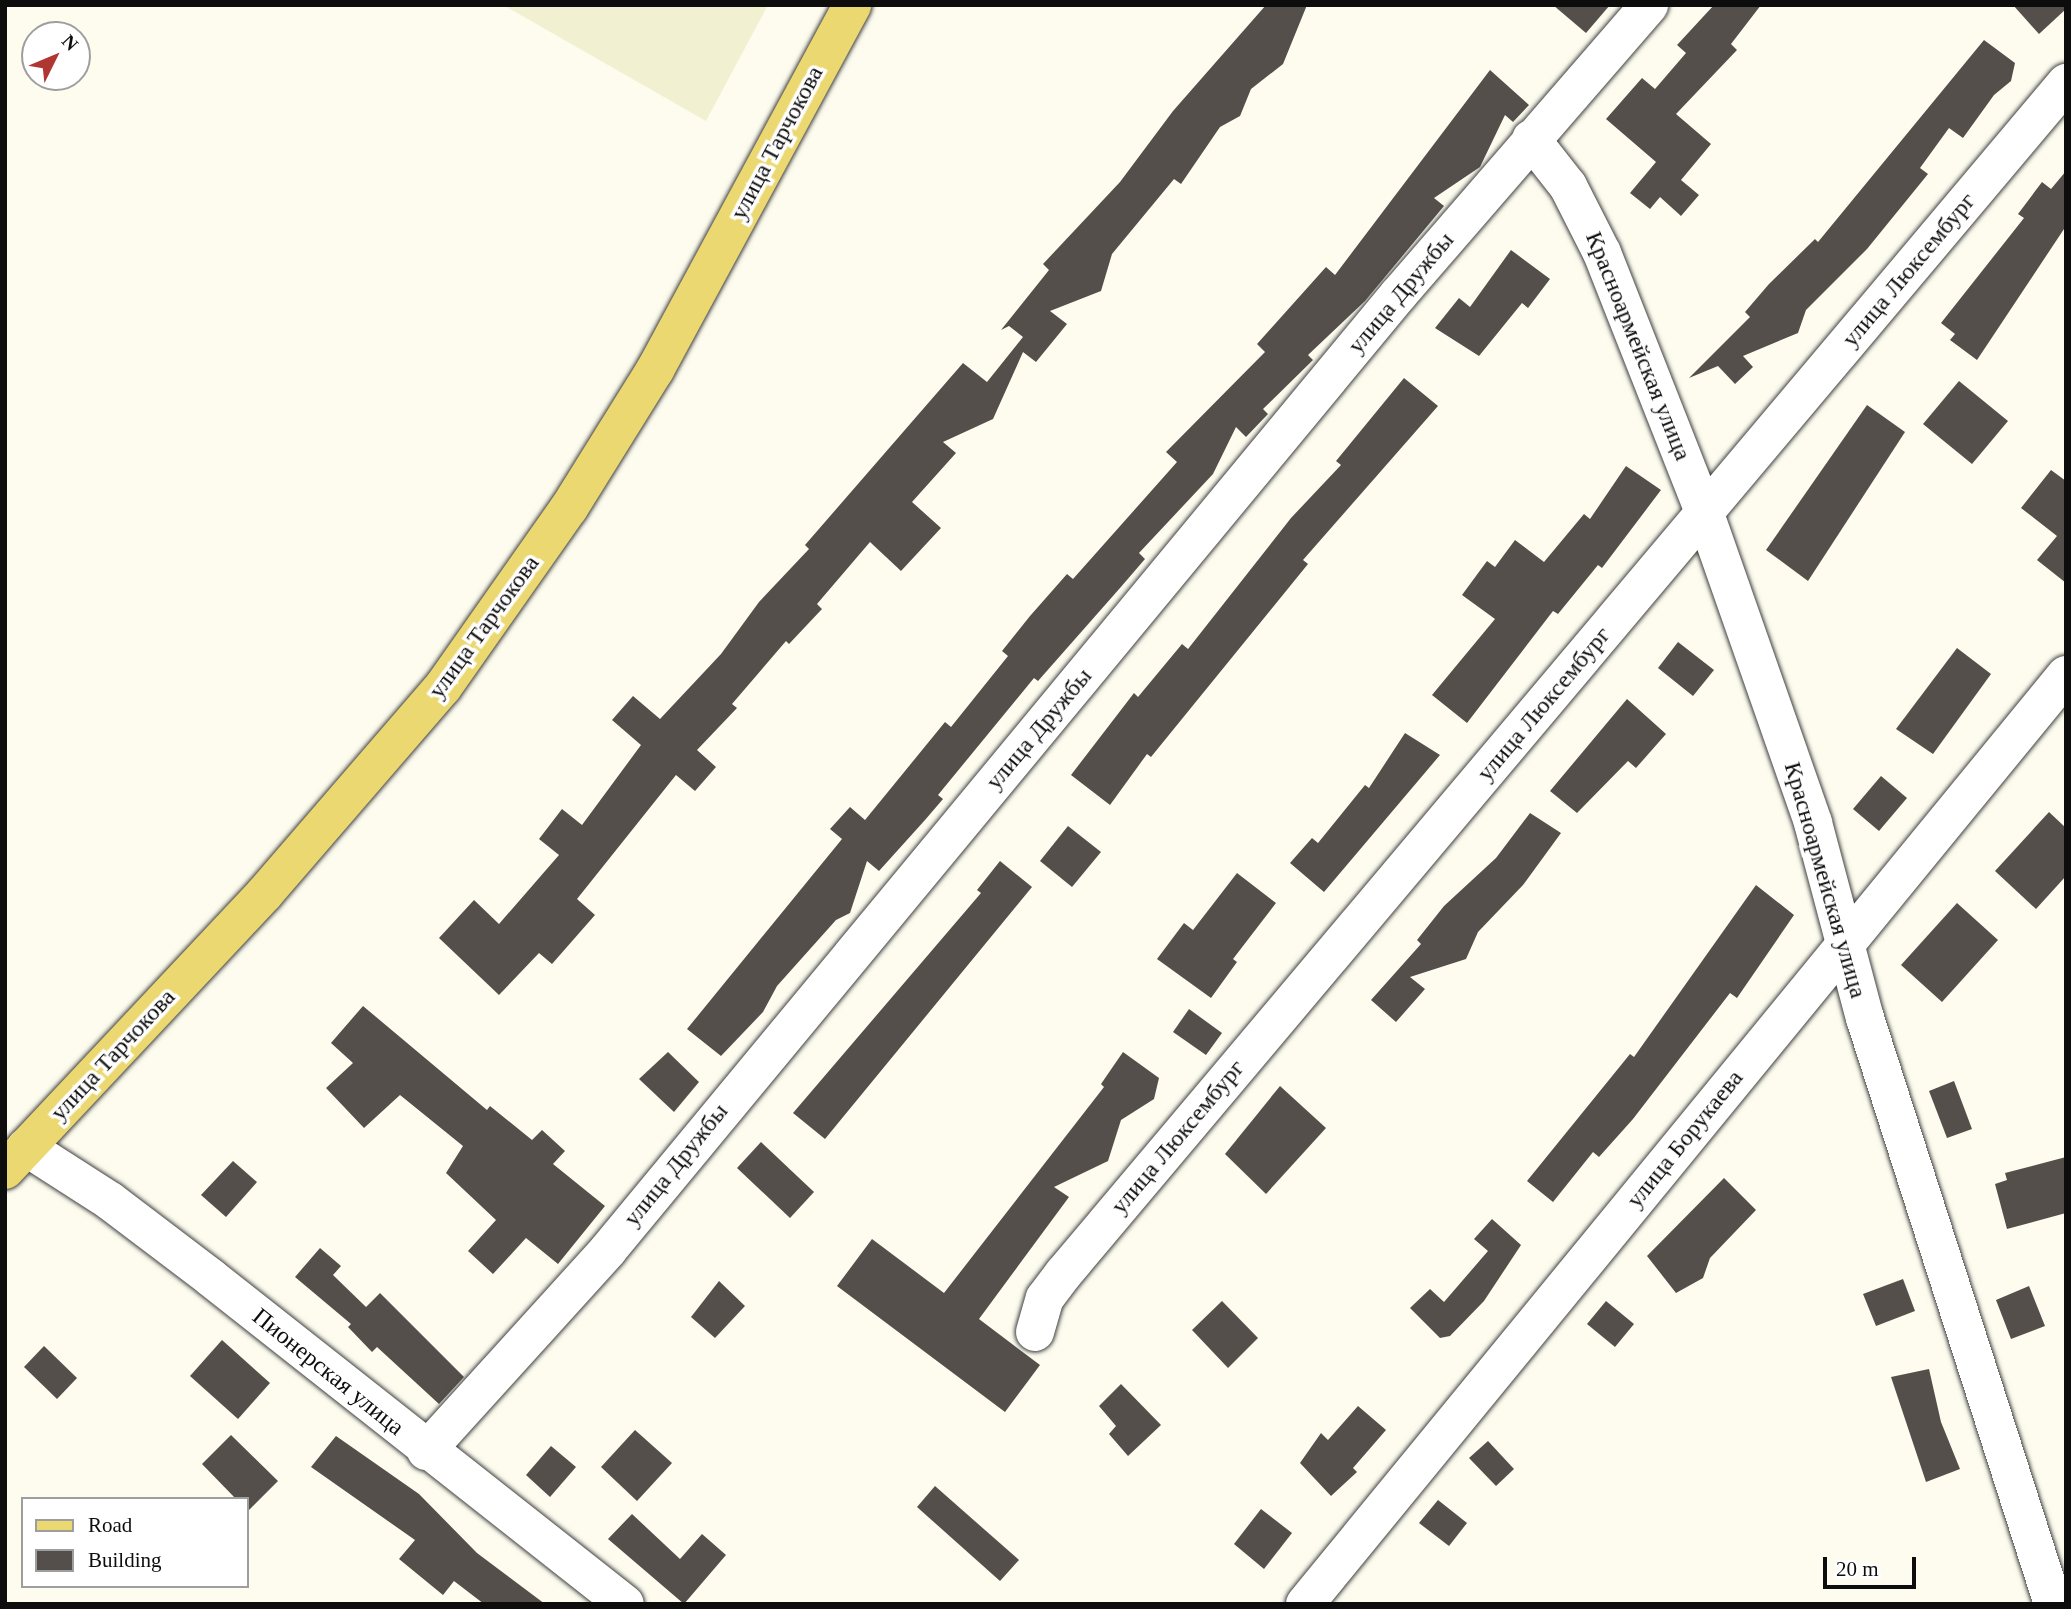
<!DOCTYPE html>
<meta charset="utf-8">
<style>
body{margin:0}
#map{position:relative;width:2071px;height:1609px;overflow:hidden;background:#fdfcef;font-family:"Times New Roman",serif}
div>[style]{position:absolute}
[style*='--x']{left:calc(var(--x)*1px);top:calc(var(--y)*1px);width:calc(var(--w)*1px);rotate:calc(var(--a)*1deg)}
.farmland>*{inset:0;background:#f1f1d1}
.building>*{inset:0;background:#554f4b}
.roads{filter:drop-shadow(0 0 2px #404040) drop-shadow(0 0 2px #404040)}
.minor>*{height:38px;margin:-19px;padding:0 19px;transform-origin:19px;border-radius:19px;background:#fff}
.major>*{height:38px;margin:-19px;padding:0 19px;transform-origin:19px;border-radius:19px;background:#ecd871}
span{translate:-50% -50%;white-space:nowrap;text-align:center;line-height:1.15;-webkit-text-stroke:7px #fff;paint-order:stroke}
.street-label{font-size:24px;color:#0d0d0d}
.frame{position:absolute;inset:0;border:7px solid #0d0d0d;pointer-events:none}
.legend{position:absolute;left:21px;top:1497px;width:228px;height:91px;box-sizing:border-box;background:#fff;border:2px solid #9e9e9e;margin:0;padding:9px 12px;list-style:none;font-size:21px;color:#0d0d0d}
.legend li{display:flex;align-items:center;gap:14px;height:35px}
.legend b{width:35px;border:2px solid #9e9e9e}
.north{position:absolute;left:21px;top:21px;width:70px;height:70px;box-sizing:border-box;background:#fff;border:2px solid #9e9e9e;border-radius:50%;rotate:47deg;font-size:19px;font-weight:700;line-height:28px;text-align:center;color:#0d0d0d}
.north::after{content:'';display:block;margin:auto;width:24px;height:32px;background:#b03632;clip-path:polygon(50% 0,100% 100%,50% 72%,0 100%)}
.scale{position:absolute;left:1823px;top:1557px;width:93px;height:32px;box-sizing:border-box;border:4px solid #0d0d0d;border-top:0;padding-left:9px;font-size:21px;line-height:24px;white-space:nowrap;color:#0d0d0d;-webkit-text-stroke:5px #fff;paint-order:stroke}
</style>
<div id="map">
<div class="farmland">
<i style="clip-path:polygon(503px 5px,768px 5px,706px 121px)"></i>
</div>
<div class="building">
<i style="clip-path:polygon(1266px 5px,1307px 5px,1283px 64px,1251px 89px,1240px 116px,1220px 127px,1181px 184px,1174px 179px,1112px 254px,1101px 291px,1050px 311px,1067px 324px,1036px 362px,1023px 352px,993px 419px,943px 442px,956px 453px,912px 502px,941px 528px,901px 571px,870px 542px,817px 604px,822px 609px,789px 644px,786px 641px,732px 704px,737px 708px,697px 750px,716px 767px,695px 791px,676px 775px,577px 899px,595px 915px,552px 964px,539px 953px,499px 995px,439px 938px,474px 900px,499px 924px,559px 855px,539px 839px,562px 809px,582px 825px,641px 745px,612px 720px,633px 696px,660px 719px,721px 654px,759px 602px,809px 549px,805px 545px,963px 363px,987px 382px,1023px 337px,1009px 326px,1001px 330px,1049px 270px,1043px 264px,1120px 182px,1173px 111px)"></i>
<i style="clip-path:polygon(1553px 5px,1610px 5px,1586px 33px)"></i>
<i style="clip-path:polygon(1714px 5px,1761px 5px,1731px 44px,1737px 50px,1676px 114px,1711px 144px,1681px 180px,1699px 195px,1681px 216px,1660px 197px,1650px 209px,1630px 193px,1656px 162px,1606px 119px,1642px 78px,1655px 89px,1686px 53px,1677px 45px)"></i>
<i style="clip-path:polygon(2013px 5px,2066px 5px,2066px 9px,2039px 34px)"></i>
<i style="clip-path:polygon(1984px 40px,2015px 63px,2011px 81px,1994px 95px,1963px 138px,1949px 128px,1920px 168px,1928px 174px,1867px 249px,1806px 310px,1798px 333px,1743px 356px,1753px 367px,1735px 384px,1718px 366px,1689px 378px,1750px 317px,1745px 312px,1769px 284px,1815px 239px,1818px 242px)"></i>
<i style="clip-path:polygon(1490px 70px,1529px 105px,1513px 122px,1505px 115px,1480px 167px,1434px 198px,1444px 206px,1365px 301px,1308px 355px,1313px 360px,1263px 409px,1268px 414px,1246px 437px,1236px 427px,1213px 474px,1139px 553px,1145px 559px,1120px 588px,1038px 681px,1034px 678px,938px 795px,943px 799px,925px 820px,879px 871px,867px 861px,850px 913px,836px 920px,777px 986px,763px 1012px,721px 1056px,687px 1029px,842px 839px,830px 829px,850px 807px,865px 820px,945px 722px,951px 727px,1008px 656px,1002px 651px,1030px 616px,1067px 574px,1073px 579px,1177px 462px,1166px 452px,1265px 352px,1257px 344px,1326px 267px,1335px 275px)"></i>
<i style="clip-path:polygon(2066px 171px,2066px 226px,1977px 360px,1950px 340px,1955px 334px,1941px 323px,2024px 218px,2018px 214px,2042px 182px,2051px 189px)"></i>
<i style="clip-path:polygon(1511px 250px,1550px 279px,1528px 308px,1522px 303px,1479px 356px,1435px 328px,1459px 298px,1470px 307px)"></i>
<i style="clip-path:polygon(1404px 378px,1438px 406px,1303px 560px,1308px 564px,1151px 757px,1147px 754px,1110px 805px,1071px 775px,1134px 693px,1138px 697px,1182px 644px,1188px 649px,1291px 518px,1341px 465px,1336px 461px)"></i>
<i style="clip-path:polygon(1959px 381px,2008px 421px,1972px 464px,1923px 424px)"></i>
<i style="clip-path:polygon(1867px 405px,1905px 432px,1808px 581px,1766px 550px)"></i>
<i style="clip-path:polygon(1626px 466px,1661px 490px,1602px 568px,1598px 565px,1558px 614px,1553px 611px,1467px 723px,1432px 695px,1495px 619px,1462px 595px,1487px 561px,1495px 567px,1515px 540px,1544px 562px,1584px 514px,1590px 519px)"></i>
<i style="clip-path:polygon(2051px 470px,2066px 481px,2066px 583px,2037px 560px,2057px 536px,2021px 508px)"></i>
<i style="clip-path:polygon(1678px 642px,1714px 670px,1693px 696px,1658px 668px)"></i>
<i style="clip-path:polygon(1957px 648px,1991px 674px,1933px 754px,1896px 729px)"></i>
<i style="clip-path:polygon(1627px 699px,1666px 734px,1636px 768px,1628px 761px,1577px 813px,1550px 791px)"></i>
<i style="clip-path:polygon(1405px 733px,1440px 755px,1324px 892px,1290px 863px,1312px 838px,1318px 843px,1365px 785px,1369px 788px)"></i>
<i style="clip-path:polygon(1881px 776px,1907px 798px,1879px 831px,1853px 809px)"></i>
<i style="clip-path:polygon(2049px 812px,2066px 828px,2066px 876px,2036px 909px,1995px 871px)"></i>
<i style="clip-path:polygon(1530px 813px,1561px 833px,1523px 885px,1478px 932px,1466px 959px,1410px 977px,1425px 989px,1396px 1022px,1371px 1000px,1421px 944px,1417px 940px,1444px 906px,1496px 858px)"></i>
<i style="clip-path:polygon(1068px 826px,1101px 852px,1072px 887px,1040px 861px)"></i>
<i style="clip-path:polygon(1000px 861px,1032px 887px,825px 1139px,793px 1113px,981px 893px,977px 890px)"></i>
<i style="clip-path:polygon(1237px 873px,1276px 903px,1233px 959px,1237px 962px,1211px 998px,1157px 959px,1184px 923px,1193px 930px)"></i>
<i style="clip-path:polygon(1756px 885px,1794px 915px,1737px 998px,1730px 993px,1633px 1119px,1599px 1157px,1593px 1152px,1553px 1202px,1527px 1181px,1630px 1054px,1634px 1057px)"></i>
<i style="clip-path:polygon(1957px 903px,1998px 940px,1942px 1002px,1901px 965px)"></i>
<i style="clip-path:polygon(363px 1006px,487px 1110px,490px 1106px,532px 1140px,542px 1130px,565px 1151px,553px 1164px,605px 1206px,558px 1264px,526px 1238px,493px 1274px,468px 1251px,496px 1220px,446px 1173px,463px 1146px,400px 1095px,364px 1128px,326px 1088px,353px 1063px,331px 1043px)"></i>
<i style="clip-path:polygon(1189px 1009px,1222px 1033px,1206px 1055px,1173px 1032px)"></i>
<i style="clip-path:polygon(668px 1052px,699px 1082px,674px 1112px,639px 1079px)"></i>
<i style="clip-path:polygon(1123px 1052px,1159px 1078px,1154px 1099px,1121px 1120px,1108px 1161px,1054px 1187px,1069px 1197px,979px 1319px,1040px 1365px,1005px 1412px,837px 1286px,872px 1239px,944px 1293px,1104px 1087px,1101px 1084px)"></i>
<i style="clip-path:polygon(1954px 1081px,1972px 1129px,1947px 1138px,1929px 1091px)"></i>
<i style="clip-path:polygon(1280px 1086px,1326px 1128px,1266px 1194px,1225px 1154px)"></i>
<i style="clip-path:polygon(761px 1142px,814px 1192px,790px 1218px,737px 1168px)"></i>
<i style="clip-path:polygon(2066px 1157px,2066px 1213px,2007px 1229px,1995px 1184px,2007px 1180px,2005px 1173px)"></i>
<i style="clip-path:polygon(233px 1161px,257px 1182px,226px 1217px,201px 1195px)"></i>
<i style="clip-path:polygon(1724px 1178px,1756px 1210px,1710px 1258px,1703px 1278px,1676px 1293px,1647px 1256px)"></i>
<i style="clip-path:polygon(1492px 1219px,1521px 1245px,1484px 1301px,1450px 1336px,1440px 1338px,1410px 1308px,1430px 1289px,1444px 1302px,1488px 1251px,1474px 1239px)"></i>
<i style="clip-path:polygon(320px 1248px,341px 1266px,333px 1275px,366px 1307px,380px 1293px,464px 1377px,439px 1404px,377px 1347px,372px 1352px,348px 1327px,351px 1324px,295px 1277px)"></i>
<i style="clip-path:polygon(1903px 1279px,1915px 1311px,1876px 1326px,1863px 1294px)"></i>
<i style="clip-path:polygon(719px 1281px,745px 1306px,715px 1338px,691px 1317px)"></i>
<i style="clip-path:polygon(2029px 1286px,2045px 1326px,2011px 1339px,1996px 1300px)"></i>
<i style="clip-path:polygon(1222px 1301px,1258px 1338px,1228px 1368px,1192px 1330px)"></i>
<i style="clip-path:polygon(1606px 1301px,1634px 1324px,1615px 1347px,1587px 1324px)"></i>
<i style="clip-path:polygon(222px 1340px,270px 1383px,238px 1419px,190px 1376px)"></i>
<i style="clip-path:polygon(44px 1346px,77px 1378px,57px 1399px,24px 1367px)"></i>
<i style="clip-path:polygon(1929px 1369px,1941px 1422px,1960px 1469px,1926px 1482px,1891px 1377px)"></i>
<i style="clip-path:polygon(1121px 1384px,1161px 1425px,1128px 1456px,1109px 1434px,1116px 1426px,1099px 1406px)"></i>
<i style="clip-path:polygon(1358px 1406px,1386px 1430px,1353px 1468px,1357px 1472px,1331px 1496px,1300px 1463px,1321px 1433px,1328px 1440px)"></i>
<i style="clip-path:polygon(635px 1430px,672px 1463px,637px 1501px,601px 1467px)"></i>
<i style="clip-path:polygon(231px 1435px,278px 1481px,248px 1511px,247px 1499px,236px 1499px,202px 1464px)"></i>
<i style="clip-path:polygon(336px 1436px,419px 1494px,477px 1553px,545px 1604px,484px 1604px,454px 1581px,443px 1595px,399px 1559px,415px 1540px,311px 1467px)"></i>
<i style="clip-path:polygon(1488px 1441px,1514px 1469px,1496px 1486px,1469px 1458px)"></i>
<i style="clip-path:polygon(551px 1446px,576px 1467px,550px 1497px,526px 1475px)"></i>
<i style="clip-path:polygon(935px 1486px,1019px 1560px,1000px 1581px,917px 1507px)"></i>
<i style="clip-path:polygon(1438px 1500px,1467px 1523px,1449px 1546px,1419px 1523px)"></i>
<i style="clip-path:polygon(1261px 1509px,1292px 1533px,1264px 1569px,1234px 1544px)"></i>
<i style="clip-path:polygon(632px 1514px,680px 1559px,702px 1534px,726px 1555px,684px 1604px,608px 1539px)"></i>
</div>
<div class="roads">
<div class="minor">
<i style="--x:1531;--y:139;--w:60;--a:51.8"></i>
<i style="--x:1568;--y:186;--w:75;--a:63.1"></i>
<i style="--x:1602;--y:253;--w:281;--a:68.5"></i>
<i style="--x:1705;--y:514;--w:327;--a:70.7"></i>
<i style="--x:1813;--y:823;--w:202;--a:75.1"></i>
<i style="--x:1865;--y:1018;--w:615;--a:72.21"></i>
<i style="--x:26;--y:1147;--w:100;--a:32.7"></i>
<i style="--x:110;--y:1201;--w:126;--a:37.2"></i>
<i style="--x:210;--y:1277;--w:528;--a:38.24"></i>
<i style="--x:1035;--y:1332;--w:35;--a:-74"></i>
<i style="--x:1045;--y:1298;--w:31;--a:-53"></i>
<i style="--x:1064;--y:1273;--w:1556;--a:-49.9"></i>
<i style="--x:426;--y:1451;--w:271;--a:-47.8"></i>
<i style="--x:608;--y:1250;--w:1241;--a:-50.4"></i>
<i style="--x:1399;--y:294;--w:382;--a:-49.1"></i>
<i style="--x:1305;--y:1604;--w:1201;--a:-50.68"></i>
</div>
<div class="major">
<i style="--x:5;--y:1170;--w:380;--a:-46.8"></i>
<i style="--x:265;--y:893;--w:272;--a:-49.2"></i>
<i style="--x:443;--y:687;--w:219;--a:-54.9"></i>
<i style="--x:569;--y:508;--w:163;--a:-58.1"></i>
<i style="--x:655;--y:370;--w:415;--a:-61.6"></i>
</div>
</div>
<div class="street-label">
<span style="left:777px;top:143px;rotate:-62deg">улица Тарчокова</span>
<span style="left:1909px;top:270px;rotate:-50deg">улица Люксембург</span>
<span style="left:1401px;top:293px;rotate:-50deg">улица Дружбы</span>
<span style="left:1638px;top:346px;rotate:68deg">Красноармейская улица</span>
<span style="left:484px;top:627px;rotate:-54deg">улица Тарчокова</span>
<span style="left:1544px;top:704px;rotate:-50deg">улица Люксембург</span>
<span style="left:1039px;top:729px;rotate:-50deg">улица Дружбы</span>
<span style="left:1825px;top:880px;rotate:74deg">Красноармейская улица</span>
<span style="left:113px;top:1055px;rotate:-47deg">улица Тарчокова</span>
<span style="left:1178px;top:1137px;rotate:-50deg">улица Люксембург</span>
<span style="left:1685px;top:1139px;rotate:-51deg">улица Борукаева</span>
<span style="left:676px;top:1165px;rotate:-51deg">улица Дружбы</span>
<span style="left:328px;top:1372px;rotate:39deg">Пионерская улица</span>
</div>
<div class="frame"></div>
<ul class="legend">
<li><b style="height:9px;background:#ecd871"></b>Road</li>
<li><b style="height:19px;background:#554f4b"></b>Building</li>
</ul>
<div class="north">N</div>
<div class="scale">20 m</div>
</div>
